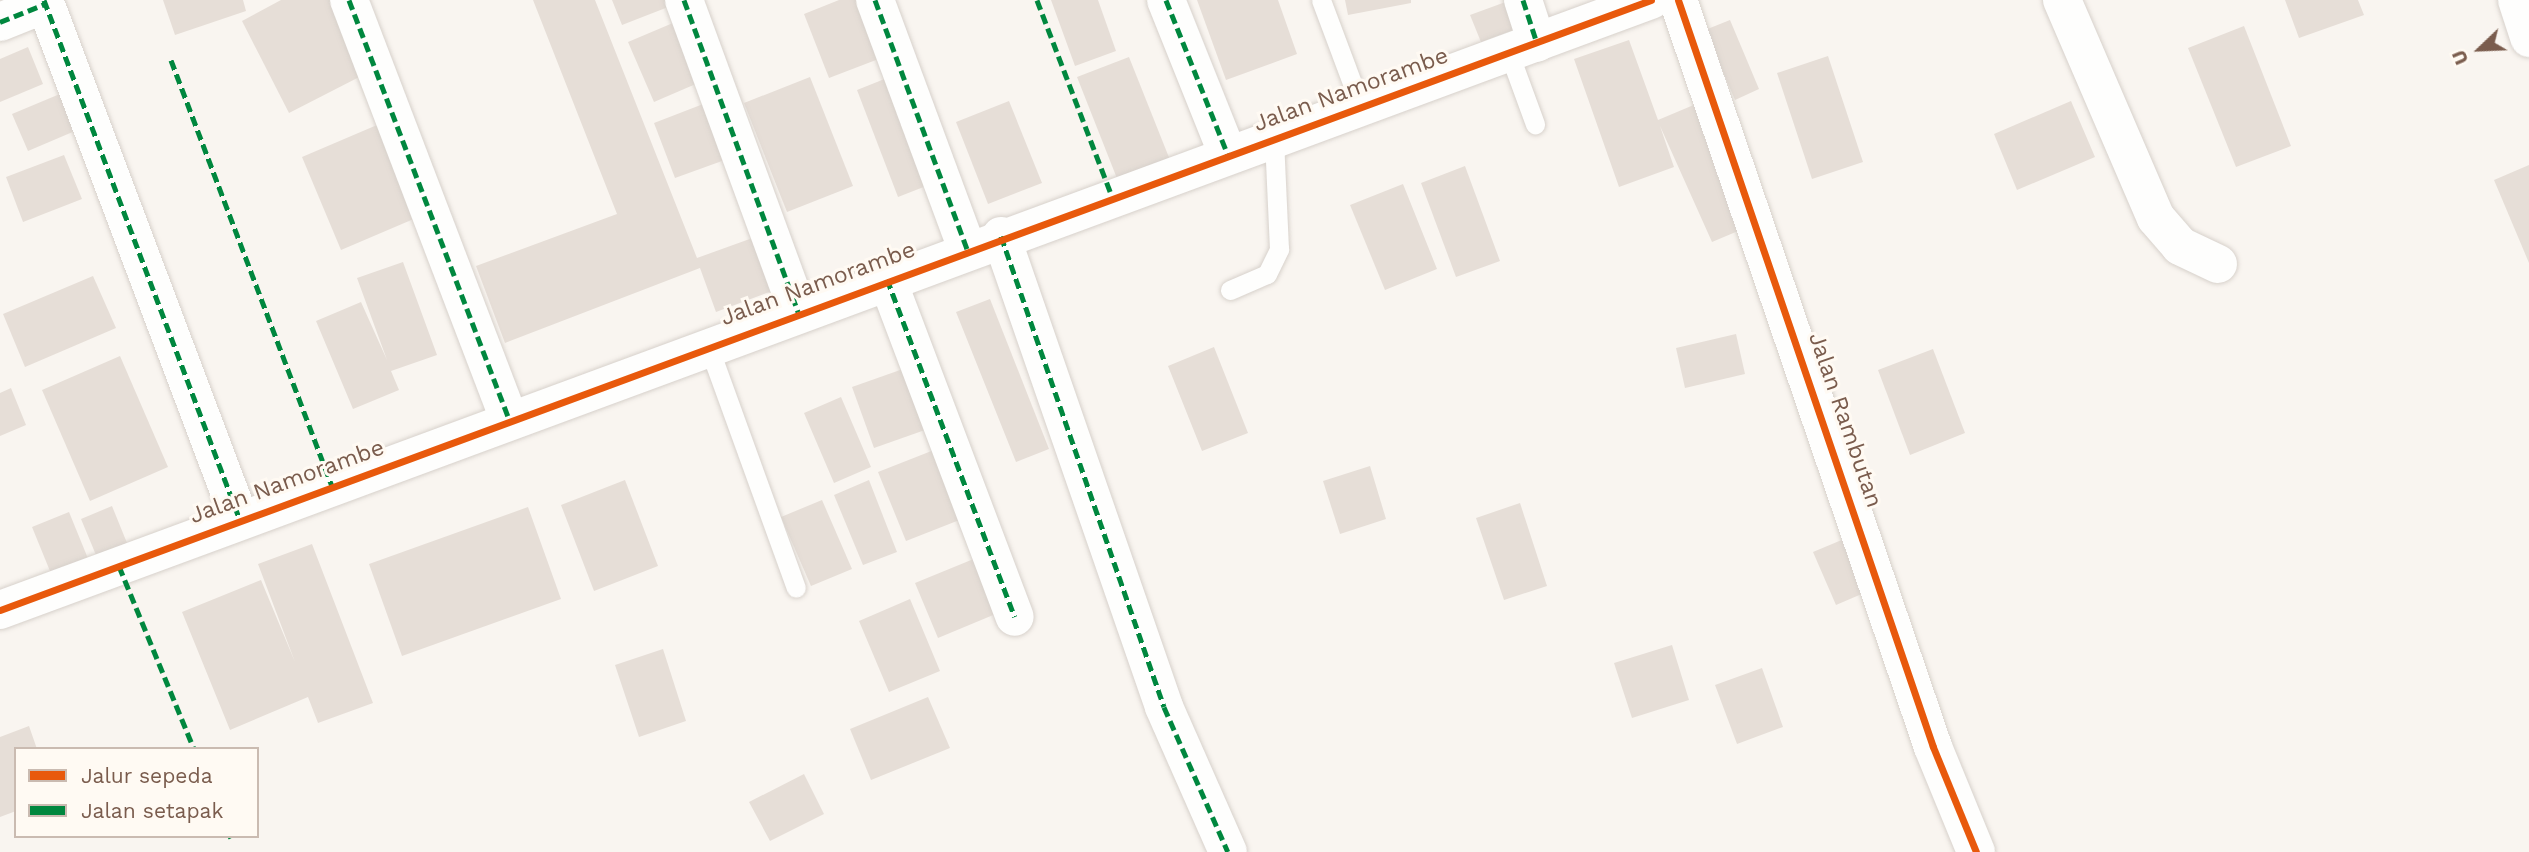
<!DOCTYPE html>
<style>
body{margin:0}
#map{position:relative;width:2529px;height:852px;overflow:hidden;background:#f9f5f0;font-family:"Work Sans",sans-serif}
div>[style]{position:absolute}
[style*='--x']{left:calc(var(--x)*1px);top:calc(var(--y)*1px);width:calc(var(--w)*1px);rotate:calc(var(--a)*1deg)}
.building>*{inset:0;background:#e6ded7}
.roads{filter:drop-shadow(0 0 2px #d7d1cb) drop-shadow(0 0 2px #d7d1cb)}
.service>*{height:19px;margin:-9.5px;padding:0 9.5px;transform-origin:9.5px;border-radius:9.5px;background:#fefefd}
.minor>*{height:38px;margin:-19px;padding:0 19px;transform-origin:19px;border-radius:19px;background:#fefefd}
.tertiary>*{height:38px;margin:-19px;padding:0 19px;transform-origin:19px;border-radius:19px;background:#fefefd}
.quiet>*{height:5px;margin-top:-2.5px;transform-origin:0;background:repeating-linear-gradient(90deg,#00873e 0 10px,transparent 0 15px)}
.cycleway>*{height:7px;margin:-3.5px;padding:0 3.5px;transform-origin:3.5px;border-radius:3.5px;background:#e8590c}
span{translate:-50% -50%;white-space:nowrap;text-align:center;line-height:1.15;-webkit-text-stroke:6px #fffaf3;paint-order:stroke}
.street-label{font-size:23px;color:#7a5c4d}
.legend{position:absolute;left:14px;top:747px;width:245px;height:91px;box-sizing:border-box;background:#fffaf3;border:2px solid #cabbb1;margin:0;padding:9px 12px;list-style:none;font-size:21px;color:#7a5c4d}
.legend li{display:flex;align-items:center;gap:14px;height:35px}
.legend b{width:35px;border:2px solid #cabbb1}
.north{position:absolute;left:2445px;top:14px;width:70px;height:70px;-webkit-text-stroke:5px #fffaf3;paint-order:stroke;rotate:247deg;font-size:19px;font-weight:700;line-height:28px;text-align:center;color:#7a5c4d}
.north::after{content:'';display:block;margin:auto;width:24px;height:32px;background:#7a5c4d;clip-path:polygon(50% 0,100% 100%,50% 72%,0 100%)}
</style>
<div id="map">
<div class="building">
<i style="clip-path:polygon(163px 0,243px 0,246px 11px,175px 35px)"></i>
<i style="clip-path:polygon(281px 0,332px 0,369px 72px,289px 113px,242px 21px)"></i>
<i style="clip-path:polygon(533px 0,595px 0,697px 258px,758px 236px,777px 289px,716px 312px,700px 268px,505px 343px,476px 266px,617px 214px)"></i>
<i style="clip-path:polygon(612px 0,680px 0,681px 2px,622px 25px)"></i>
<i style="clip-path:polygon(839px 0,868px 0,889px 55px,829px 78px,804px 14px)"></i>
<i style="clip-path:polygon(1051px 0,1098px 0,1116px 51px,1075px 66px)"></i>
<i style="clip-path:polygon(1197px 0,1278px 0,1297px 54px,1226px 80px)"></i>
<i style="clip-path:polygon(1345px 0,1411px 0,1411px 3px,1348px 15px)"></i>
<i style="clip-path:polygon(1511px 0,1521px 27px,1481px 42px,1470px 15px)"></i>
<i style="clip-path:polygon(2285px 0,2358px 0,2364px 15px,2299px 38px)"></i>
<i style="clip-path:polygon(680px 20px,705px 80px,654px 102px,628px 42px)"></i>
<i style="clip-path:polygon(1730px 20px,1759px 89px,1735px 100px,1705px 30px)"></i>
<i style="clip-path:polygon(2244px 26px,2291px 146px,2236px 167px,2188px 48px)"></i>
<i style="clip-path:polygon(1629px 40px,1658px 120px,1696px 104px,1750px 226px,1712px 242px,1660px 126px,1674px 167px,1619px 187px,1574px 59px)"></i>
<i style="clip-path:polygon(28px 47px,43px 84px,0 102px,0 59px)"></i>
<i style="clip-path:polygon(1828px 56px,1863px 162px,1812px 179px,1777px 73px)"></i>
<i style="clip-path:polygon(1129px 57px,1170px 160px,1118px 181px,1077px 77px)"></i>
<i style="clip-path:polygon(897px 74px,939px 181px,898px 197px,857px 90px)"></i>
<i style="clip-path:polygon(810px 77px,853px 186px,787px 212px,744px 103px)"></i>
<i style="clip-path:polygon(67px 91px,82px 128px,28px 151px,12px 114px)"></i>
<i style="clip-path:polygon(711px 101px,733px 157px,675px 178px,654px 123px)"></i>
<i style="clip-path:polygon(1009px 101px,1042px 183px,988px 204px,956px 122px)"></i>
<i style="clip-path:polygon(2071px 101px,2095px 157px,2017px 190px,1994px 134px)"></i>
<i style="clip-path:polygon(377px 125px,416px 218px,341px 250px,302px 157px)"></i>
<i style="clip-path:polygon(64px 155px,82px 199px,23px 222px,6px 177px)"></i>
<i style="clip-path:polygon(2529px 165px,2529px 263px,2494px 180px)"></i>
<i style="clip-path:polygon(1465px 166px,1500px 261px,1456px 277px,1421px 183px)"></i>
<i style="clip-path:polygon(1403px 184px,1437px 269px,1385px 290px,1350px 205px)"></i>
<i style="clip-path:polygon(403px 262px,437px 355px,391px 371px,399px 390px,353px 409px,316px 321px,361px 302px,387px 360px,357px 278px)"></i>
<i style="clip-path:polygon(93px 276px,116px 328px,25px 367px,3px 314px)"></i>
<i style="clip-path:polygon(990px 299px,1049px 449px,1016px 462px,956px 312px)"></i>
<i style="clip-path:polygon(1736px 334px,1745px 374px,1685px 388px,1676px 348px)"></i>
<i style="clip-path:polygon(1214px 347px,1248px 433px,1202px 451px,1168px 366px)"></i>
<i style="clip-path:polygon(1933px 349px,1965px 433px,1910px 455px,1878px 370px)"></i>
<i style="clip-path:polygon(120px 356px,168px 467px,90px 501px,42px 390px)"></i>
<i style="clip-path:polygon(903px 369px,925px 430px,874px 448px,852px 387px)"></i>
<i style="clip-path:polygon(11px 388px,26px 425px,0 436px,0 393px)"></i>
<i style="clip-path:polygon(841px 397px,871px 467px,834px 483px,804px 413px)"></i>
<i style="clip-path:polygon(934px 450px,962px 519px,906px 541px,878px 472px)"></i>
<i style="clip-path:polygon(1370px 466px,1386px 519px,1340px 534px,1323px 481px)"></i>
<i style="clip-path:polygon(625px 480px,658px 566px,594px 591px,561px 505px)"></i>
<i style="clip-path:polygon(869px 480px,897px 552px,863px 565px,834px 495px)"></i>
<i style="clip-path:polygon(822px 500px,852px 569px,811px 586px,781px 517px)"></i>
<i style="clip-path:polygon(1520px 503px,1547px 586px,1504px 600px,1476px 518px)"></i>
<i style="clip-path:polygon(112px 506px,127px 543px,96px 555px,81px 519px)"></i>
<i style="clip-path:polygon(528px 507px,561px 599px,402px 656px,369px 564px)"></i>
<i style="clip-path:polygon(69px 512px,89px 561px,52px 576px,32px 527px)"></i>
<i style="clip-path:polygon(1856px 534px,1878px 587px,1836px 605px,1813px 552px)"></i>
<i style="clip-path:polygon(312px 544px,373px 703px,318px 723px,308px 697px,230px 730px,182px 612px,261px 580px,295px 662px,258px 564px)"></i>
<i style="clip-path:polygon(976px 558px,998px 613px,938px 638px,915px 583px)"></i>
<i style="clip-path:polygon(910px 599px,940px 671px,889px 692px,859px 621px)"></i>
<i style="clip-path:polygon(1672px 645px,1689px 700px,1632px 718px,1614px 663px)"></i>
<i style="clip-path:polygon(663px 649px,686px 721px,639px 737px,615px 665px)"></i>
<i style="clip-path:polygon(1762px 668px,1783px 727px,1737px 744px,1715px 685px)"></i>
<i style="clip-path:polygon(928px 697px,950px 748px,871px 780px,850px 729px)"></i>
<i style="clip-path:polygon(29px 726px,37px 749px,16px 749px,16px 811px,0 817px,0 737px)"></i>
<i style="clip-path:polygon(804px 774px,824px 814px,770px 841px,749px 802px)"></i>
</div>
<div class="roads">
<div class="service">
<i style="--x:1321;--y:0;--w:114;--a:69.5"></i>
<i style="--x:1509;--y:53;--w:76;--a:69.9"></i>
<i style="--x:1230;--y:290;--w:40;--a:-23.4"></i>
<i style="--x:1267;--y:274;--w:28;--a:-64"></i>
<i style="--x:1279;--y:249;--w:111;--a:-92.6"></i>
<i style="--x:708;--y:345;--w:258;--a:70.1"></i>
</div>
<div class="minor">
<i style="--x:44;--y:0;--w:556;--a:69.35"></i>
<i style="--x:349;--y:0;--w:449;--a:69.1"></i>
<i style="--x:684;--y:0;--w:332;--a:69.9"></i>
<i style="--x:875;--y:0;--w:265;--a:69.7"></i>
<i style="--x:1166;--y:0;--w:167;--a:68.2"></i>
<i style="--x:1523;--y:0;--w:45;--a:72"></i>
<i style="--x:1678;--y:0;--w:789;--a:71.15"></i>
<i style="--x:1933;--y:747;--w:113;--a:67.7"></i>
<i style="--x:2062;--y:0;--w:237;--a:66.7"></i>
<i style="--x:2156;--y:218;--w:37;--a:49"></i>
<i style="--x:2180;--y:246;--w:42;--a:25.3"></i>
<i style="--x:2517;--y:0;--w:40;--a:72"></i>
<i style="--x:0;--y:22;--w:48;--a:-21.8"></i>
<i style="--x:1001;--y:236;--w:498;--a:70.9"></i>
<i style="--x:1164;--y:707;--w:158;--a:66.2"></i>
<i style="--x:887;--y:279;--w:361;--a:69.3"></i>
</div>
<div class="tertiary">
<i style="--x:0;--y:610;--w:1760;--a:-20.28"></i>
</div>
</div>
<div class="quiet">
<i style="--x:44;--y:0;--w:556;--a:69.35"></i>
<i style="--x:349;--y:0;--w:449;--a:69.1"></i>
<i style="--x:684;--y:0;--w:332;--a:69.9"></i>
<i style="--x:875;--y:0;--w:265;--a:69.7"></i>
<i style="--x:1037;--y:0;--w:210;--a:69.1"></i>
<i style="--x:1166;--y:0;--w:167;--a:68.2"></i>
<i style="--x:1523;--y:0;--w:45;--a:72"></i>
<i style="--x:0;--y:22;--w:48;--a:-21.8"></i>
<i style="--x:171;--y:60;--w:455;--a:69.3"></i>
<i style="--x:1001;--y:236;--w:498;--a:70.9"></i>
<i style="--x:1164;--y:707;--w:158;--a:66.2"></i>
<i style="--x:887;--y:279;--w:361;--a:69.3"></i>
<i style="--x:119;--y:566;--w:198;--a:67.7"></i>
<i style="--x:230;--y:836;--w:2;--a:63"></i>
</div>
<div class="cycleway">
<i style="--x:1678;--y:0;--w:789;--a:71.15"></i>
<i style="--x:1933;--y:747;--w:113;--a:67.7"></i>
<i style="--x:0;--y:610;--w:1760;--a:-20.28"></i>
</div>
<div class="street-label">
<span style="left:1351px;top:90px;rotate:-20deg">Jalan Namorambe</span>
<span style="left:818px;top:284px;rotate:-20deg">Jalan Namorambe</span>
<span style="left:1845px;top:420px;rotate:71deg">Jalan Rambutan</span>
<span style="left:287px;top:482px;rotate:-20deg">Jalan Namorambe</span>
</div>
<ul class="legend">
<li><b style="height:9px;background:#e8590c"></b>Jalur sepeda</li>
<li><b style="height:9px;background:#00873e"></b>Jalan setapak</li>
</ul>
<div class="north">U</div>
</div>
